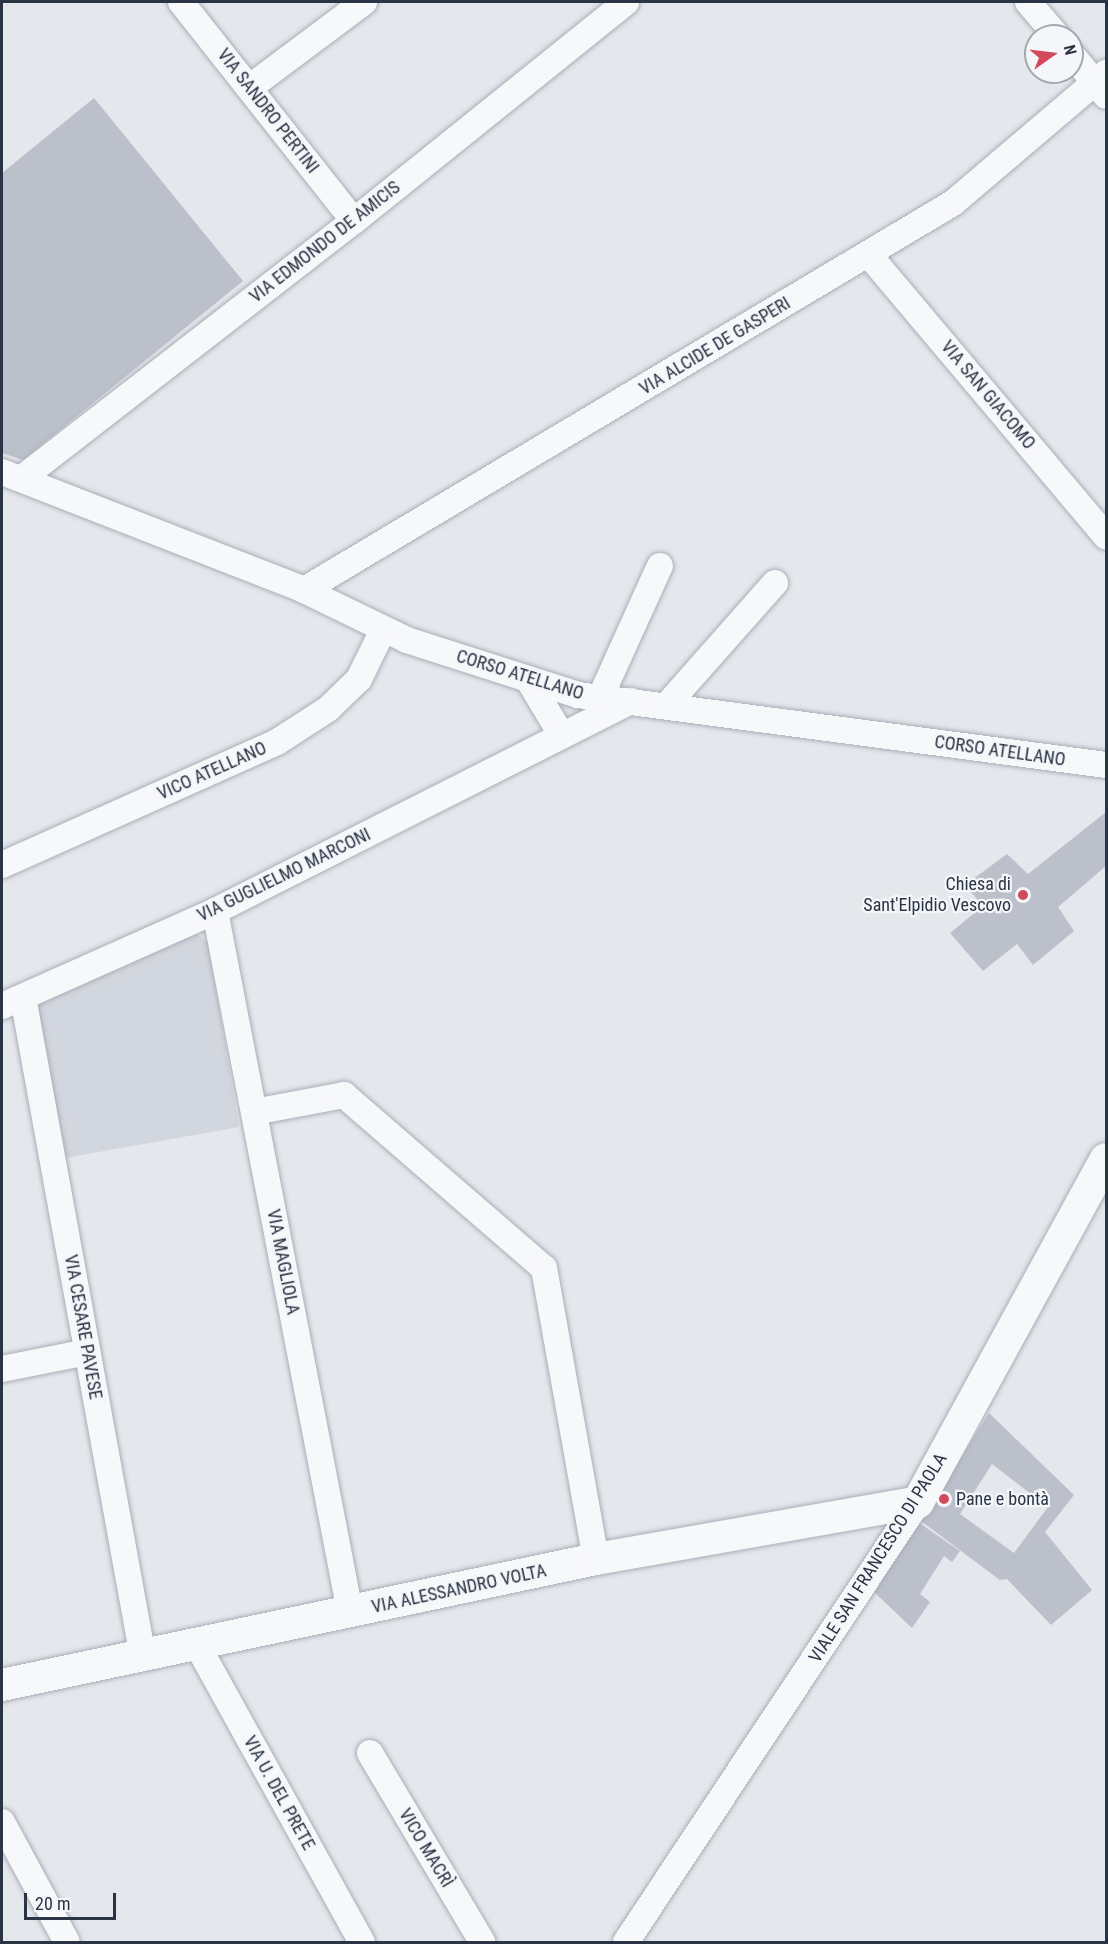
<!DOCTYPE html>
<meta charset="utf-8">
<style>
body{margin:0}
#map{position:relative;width:1108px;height:1944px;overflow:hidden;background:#e4e7ec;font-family:"Roboto Condensed",sans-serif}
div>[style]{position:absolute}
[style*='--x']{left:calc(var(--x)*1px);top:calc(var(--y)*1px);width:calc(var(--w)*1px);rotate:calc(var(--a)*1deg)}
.built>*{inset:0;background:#d2d6de}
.building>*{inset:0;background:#bbc0ca}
.roads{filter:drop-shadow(0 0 2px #a9aeb7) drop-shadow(0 0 2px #a9aeb7)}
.minor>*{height:26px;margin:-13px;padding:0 13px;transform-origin:13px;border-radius:13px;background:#f7f8fa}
.tertiary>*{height:32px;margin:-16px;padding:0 16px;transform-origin:16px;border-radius:16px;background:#f7f8fa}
.dots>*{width:16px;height:16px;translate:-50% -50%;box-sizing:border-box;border:3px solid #f4f6f9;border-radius:50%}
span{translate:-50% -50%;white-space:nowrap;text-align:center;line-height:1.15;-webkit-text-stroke:4.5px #f4f6f9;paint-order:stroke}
.street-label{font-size:18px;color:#2b3445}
.poi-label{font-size:18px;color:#2b3445}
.right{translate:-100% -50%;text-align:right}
.left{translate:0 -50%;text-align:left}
.frame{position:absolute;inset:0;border:3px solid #2b3445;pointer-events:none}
.north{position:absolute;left:1024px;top:24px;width:60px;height:60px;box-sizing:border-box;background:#f4f6f9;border:2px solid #a4a8b1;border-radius:50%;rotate:76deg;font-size:16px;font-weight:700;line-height:24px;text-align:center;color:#2b3445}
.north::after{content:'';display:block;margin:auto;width:21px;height:27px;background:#d1495b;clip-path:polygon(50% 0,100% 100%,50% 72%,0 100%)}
.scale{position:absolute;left:24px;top:1893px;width:92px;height:27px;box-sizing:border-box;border:3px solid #2b3445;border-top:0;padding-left:8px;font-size:18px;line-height:21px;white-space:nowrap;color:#2b3445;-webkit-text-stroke:4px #f4f6f9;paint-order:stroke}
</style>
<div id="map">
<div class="built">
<i style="clip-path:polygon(197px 934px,208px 942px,239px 1127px,65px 1158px,36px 1006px)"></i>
</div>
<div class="building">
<i style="clip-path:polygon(94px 98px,243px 281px,23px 460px,2px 453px,2px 173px)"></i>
<i style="clip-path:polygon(1106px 812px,1106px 866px,1058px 907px,1074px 931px,1033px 965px,1017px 944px,983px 971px,950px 933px,983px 906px,965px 885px,1007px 854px,1028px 874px)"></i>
<i style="clip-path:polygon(evenodd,989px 1413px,1074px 1495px,1045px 1532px,1092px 1590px,1051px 1625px,1007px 1579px,1000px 1580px,921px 1521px,989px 1413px,992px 1464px,1048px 1507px,1014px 1553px,960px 1514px,992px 1464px)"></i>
<i style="clip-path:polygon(918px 1522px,960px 1551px,952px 1562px,944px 1556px,920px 1594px,930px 1602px,912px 1628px,874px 1592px)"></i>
</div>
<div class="roads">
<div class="minor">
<i style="--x:181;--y:2;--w:279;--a:51.7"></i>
<i style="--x:1028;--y:2;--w:45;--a:49.5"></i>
<i style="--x:1072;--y:55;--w:53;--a:50.3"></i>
<i style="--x:249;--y:88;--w:144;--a:-36.8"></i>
<i style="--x:869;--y:255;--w:368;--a:49.9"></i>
<i style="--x:2;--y:472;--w:324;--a:21.3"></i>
<i style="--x:304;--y:590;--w:114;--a:25.9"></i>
<i style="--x:407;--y:640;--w:180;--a:17.8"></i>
<i style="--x:578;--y:695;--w:533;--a:7.55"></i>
<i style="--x:21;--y:479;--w:421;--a:-37.8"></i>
<i style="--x:354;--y:221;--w:349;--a:-38.8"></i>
<i style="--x:304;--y:590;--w:756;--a:-30.81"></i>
<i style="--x:953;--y:203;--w:201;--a:-40.4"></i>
<i style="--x:528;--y:679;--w:66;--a:59.2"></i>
<i style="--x:600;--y:698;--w:145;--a:-65.6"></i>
<i style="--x:667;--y:705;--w:163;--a:-48.5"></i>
<i style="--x:2;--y:865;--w:301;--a:-24.1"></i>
<i style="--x:277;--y:742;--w:61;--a:-32.9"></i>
<i style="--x:328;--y:709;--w:43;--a:-44.1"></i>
<i style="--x:359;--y:679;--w:55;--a:-63.9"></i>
<i style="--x:215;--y:911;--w:714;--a:79.1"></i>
<i style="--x:23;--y:997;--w:671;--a:79.7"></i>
<i style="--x:2;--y:1006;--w:233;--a:-24"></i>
<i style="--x:215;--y:911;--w:466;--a:-26.8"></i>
<i style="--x:254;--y:1112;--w:92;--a:-10.7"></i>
<i style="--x:344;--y:1095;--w:264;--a:40.9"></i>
<i style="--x:544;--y:1268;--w:296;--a:79.9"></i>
<i style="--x:2;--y:1369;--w:87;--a:-11.3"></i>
<i style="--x:196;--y:1643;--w:342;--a:61"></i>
<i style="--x:370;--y:1753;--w:220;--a:59.3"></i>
<i style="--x:2;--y:1822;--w:136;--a:61.6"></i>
<i style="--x:626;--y:1942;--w:528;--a:-56.43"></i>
</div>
<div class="tertiary">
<i style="--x:2;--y:1685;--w:607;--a:-11.98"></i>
<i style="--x:596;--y:1559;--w:327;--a:-10"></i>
<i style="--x:918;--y:1502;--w:391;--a:-61.3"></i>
</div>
</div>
<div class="dots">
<i style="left:1023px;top:895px;background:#d1495b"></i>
<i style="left:944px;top:1499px;background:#d1495b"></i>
</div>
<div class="street-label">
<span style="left:268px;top:111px;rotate:52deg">VIA SANDRO PERTINI</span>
<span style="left:325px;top:242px;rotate:-38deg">VIA EDMONDO DE AMICIS</span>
<span style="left:715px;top:346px;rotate:-31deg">VIA ALCIDE DE GASPERI</span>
<span style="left:988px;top:395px;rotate:50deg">VIA SAN GIACOMO</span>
<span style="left:520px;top:675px;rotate:17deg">CORSO ATELLANO</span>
<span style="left:1000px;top:751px;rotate:8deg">CORSO ATELLANO</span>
<span style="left:212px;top:771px;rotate:-24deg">VICO ATELLANO</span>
<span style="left:284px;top:875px;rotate:-26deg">VIA GUGLIELMO MARCONI</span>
<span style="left:283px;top:1262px;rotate:79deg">VIA MAGLIOLA</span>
<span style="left:83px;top:1327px;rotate:80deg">VIA CESARE PAVESE</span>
<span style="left:878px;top:1558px;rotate:-58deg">VIALE SAN FRANCESCO DI PAOLA</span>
<span style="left:459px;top:1589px;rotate:-12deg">VIA ALESSANDRO VOLTA</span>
<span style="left:279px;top:1793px;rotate:61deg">VIA U. DEL PRETE</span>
<span style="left:426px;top:1848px;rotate:59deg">VICO MACRÌ</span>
</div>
<div class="poi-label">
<span class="right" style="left:1011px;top:895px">Chiesa di<br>Sant'Elpidio Vescovo</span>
<span class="left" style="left:956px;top:1499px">Pane e bontà</span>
</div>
<div class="frame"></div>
<div class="north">N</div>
<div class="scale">20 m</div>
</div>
